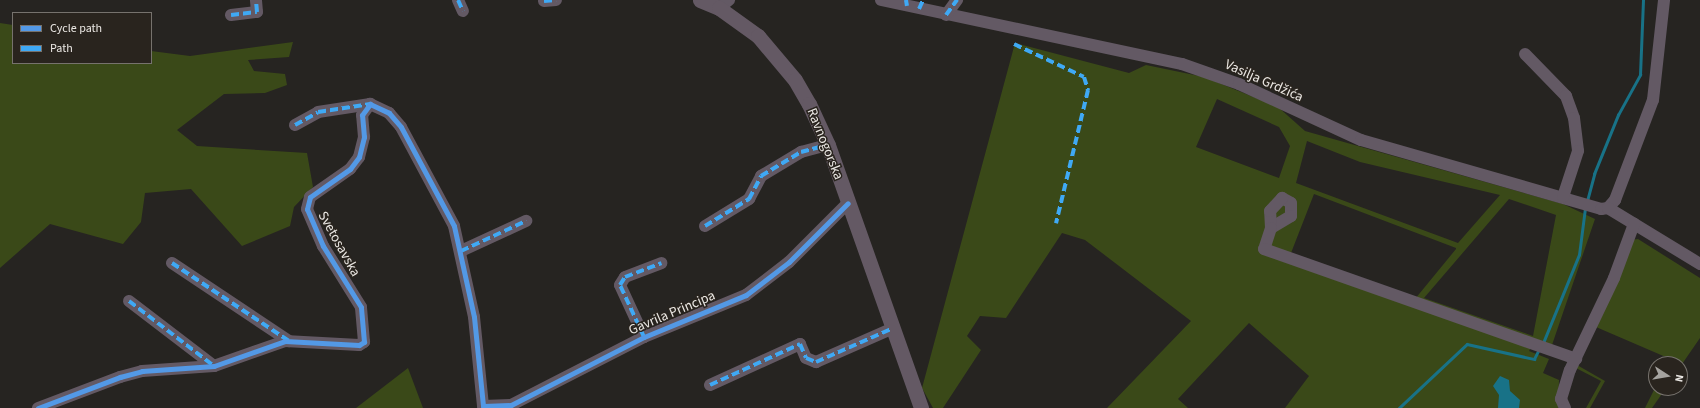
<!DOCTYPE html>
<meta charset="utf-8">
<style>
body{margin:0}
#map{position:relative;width:1700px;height:408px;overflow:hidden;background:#262421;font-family:"Source Sans 3",sans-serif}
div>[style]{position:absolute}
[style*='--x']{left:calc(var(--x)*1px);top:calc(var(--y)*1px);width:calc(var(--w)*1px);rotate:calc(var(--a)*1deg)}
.green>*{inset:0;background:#3a4918}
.water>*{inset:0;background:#187287}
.stream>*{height:2.5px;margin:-1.25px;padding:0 1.25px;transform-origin:1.25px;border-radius:1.25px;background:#187287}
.minor>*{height:12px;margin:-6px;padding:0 6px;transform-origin:6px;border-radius:6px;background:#635964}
.major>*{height:15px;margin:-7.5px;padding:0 7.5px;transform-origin:7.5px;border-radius:7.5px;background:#645964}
.quiet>*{height:4px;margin-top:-2px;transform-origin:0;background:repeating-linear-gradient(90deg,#3fa9f5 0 8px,transparent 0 12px)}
.cycleway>*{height:5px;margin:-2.5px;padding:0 2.5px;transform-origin:2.5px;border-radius:2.5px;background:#5399e6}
span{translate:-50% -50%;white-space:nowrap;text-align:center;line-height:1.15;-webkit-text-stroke:3px #29241e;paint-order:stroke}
.street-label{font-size:14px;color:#eae7e3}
.legend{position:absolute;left:12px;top:12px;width:140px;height:52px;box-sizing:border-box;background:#29241e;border:1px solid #76726d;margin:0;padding:5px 7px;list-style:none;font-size:12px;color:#eae7e3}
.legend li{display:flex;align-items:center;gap:8px;height:20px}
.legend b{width:20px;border:1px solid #76726d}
.north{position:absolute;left:1648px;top:356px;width:40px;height:40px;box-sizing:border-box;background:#29241e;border:1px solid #76726d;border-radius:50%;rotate:102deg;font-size:11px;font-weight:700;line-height:16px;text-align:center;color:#eae7e3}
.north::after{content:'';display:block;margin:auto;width:14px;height:18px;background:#a5a39f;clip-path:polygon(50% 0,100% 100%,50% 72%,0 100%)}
</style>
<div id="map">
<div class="green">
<i style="clip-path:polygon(0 23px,13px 25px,13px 63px,151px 63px,151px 51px,190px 56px,293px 42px,289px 57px,248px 60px,254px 71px,285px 74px,287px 85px,265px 93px,224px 94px,177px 130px,197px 146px,307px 153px,313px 187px,294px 207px,290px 226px,242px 246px,191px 189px,145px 193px,141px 222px,123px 244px,50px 224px,0 268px)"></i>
<i style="clip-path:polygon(evenodd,1015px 43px,1129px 73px,1146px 65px,1204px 77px,1278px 107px,1305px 131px,1563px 204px,1595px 219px,1552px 345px,1536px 340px,1529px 351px,1549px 359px,1543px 373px,1559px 380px,1558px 408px,1285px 408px,1309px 376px,1249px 323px,1178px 399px,1188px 408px,1107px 408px,1191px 321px,1085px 240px,1062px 233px,1006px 318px,980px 316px,967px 336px,981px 350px,943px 408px,933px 408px,922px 388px,1015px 43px,1217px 99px,1279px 127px,1290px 146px,1279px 178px,1196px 147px,1217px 99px,1015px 43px,1307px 141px,1360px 162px,1500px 195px,1458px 243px,1296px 183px,1307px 141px,1015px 43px,1314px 194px,1456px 248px,1456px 249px,1415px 299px,1291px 253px,1314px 194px,1015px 43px,1509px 199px,1556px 215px,1533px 336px,1424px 298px,1509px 199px)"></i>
<i style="clip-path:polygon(1638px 239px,1700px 278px,1700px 338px,1680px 367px,1680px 364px,1666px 364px,1668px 358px,1596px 327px,1577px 365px,1605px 381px,1590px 408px,1586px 408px,1601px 381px,1574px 367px,1631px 240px)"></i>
<i style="clip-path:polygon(408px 368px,423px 408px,356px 408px)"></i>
<i style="clip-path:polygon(1656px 386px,1666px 388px,1652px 408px,1645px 408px)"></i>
</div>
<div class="water">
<i style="clip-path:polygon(1500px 376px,1509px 380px,1510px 391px,1520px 400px,1519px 408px,1498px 408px,1499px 395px,1493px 386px)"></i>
</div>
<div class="stream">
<i style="--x:1587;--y:201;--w:28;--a:-75"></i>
<i style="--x:1594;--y:174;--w:64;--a:-67.9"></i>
<i style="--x:1618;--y:115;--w:46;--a:-61.2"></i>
<i style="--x:1640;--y:75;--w:75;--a:-87.7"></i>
<i style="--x:1543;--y:343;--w:95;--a:-67.8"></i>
<i style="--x:1579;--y:255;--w:47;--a:-82.7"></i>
<i style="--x:1399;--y:408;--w:93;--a:-43.3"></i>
<i style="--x:1467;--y:344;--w:69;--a:12.6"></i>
<i style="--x:1534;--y:359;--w:11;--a:-63"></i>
</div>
<div class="minor">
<i style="--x:458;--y:0;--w:12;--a:66"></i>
<i style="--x:881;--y:0;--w:308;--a:12"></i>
<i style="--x:1182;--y:64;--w:60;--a:19.3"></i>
<i style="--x:1239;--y:84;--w:134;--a:24.7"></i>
<i style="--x:1361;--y:140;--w:250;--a:16"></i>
<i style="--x:1601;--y:209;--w:7;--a:-8"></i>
<i style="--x:1608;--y:208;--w:11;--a:-49"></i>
<i style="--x:1615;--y:200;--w:107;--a:-69.2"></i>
<i style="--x:1653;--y:100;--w:101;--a:-83.7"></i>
<i style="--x:544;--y:1;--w:12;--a:-5"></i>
<i style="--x:719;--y:8;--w:13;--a:-39"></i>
<i style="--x:231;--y:15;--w:26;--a:-7"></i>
<i style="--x:257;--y:12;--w:12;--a:-95"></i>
<i style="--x:946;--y:15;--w:19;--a:-54"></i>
<i style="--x:1525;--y:54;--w:59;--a:45.7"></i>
<i style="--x:1566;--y:96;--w:23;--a:70"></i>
<i style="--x:1574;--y:118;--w:33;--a:83"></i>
<i style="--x:1578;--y:151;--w:48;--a:108.1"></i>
<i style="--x:295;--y:125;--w:26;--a:-29"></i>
<i style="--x:318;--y:112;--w:53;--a:-8.7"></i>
<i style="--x:1282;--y:198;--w:10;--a:29"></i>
<i style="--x:1291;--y:203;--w:13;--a:90"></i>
<i style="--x:1291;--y:216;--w:23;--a:149"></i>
<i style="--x:1271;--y:228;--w:17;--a:-93"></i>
<i style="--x:1270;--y:211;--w:18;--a:-47"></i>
<i style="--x:1608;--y:208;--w:108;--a:31.3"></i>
<i style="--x:705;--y:226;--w:52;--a:-31.5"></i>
<i style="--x:749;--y:199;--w:26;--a:-62"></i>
<i style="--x:761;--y:176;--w:47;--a:-31"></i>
<i style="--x:801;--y:152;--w:28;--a:-15"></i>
<i style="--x:1271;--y:228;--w:22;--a:108"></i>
<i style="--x:1264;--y:249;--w:331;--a:19.4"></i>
<i style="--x:461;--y:251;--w:72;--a:-24.8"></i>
<i style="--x:172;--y:263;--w:141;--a:33.7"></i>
<i style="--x:129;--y:301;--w:107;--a:37.4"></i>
<i style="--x:644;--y:337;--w:57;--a:-114.8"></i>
<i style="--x:620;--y:285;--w:9;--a:-58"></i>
<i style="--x:625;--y:277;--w:39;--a:-21"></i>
<i style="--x:710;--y:385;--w:99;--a:-24.5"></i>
<i style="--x:800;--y:344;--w:15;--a:67"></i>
<i style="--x:806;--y:358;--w:11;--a:22"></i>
<i style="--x:816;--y:362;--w:82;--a:-23.7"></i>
<i style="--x:483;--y:406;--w:28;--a:-2"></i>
<i style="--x:511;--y:405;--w:149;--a:-27.1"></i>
<i style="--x:644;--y:337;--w:110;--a:-22.4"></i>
<i style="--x:746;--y:295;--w:54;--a:-37.5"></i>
<i style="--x:789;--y:262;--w:83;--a:-45"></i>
<i style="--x:38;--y:408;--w:88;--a:-20.7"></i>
<i style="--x:120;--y:377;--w:23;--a:-15"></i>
<i style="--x:142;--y:371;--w:72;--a:-4"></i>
<i style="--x:214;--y:366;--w:75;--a:-19.4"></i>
<i style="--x:285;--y:341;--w:74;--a:3.1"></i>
<i style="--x:359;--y:345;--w:6;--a:-31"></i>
<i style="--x:364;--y:342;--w:35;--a:-95"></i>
<i style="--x:361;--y:307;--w:72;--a:-121.9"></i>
<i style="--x:323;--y:246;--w:40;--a:-113.4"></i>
<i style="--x:307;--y:209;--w:12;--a:-76"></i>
<i style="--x:310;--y:197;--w:49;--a:-35"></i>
<i style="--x:350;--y:169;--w:15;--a:-53"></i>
<i style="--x:359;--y:157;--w:21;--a:-76"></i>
<i style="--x:364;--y:137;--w:22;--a:-95"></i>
<i style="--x:362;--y:115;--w:14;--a:-54"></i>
<i style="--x:370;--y:104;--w:21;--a:25"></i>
<i style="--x:389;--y:113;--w:18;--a:49"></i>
<i style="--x:401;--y:127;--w:112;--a:61.8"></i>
<i style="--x:454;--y:226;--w:93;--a:77.6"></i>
<i style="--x:474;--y:317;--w:89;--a:84.2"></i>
<i style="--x:1565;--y:408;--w:10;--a:-114"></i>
<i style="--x:1561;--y:399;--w:30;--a:-73"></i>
<i style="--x:1570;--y:370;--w:102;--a:-64.4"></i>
<i style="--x:1614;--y:278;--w:58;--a:-69.7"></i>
</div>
<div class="major">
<i style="--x:700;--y:0;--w:21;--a:23"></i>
<i style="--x:719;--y:8;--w:48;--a:35.7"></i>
<i style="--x:758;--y:36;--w:57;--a:49.9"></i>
<i style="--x:795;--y:80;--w:28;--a:60"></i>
<i style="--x:809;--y:104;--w:45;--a:65.1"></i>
<i style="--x:828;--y:145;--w:279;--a:70.5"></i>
</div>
<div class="quiet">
<i style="--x:458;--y:0;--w:12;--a:66"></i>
<i style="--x:906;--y:0;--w:6;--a:81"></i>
<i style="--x:544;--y:1;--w:12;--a:-5"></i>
<i style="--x:919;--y:9;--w:10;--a:-66"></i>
<i style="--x:231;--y:15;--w:26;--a:-7"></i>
<i style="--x:257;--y:12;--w:12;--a:-95"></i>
<i style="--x:946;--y:15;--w:19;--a:-54"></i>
<i style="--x:1014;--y:44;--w:77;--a:25.2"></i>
<i style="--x:1084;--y:77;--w:14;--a:73"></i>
<i style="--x:1088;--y:90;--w:137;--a:103.5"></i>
<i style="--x:295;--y:125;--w:26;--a:-29"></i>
<i style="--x:318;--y:112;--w:53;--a:-8.7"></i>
<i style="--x:705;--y:226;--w:52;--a:-31.5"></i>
<i style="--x:749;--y:199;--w:26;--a:-62"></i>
<i style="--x:761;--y:176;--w:47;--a:-31"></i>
<i style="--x:801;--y:152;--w:28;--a:-15"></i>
<i style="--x:461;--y:251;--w:72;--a:-24.8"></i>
<i style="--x:172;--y:263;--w:141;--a:33.7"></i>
<i style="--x:129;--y:301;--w:107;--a:37.4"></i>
<i style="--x:644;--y:337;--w:57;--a:-114.8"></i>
<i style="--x:620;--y:285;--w:9;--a:-58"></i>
<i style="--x:625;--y:277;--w:39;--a:-21"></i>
<i style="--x:710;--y:385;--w:99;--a:-24.5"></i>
<i style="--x:800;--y:344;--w:15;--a:67"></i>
<i style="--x:806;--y:358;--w:11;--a:22"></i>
<i style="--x:816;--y:362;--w:82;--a:-23.7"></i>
</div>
<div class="cycleway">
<i style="--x:38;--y:408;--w:88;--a:-20.7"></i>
<i style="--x:120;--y:377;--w:23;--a:-15"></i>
<i style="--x:142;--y:371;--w:72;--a:-4"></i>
<i style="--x:214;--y:366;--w:75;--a:-19.4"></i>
<i style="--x:285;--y:341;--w:74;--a:3.1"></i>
<i style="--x:359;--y:345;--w:6;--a:-31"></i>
<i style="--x:364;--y:342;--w:35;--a:-95"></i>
<i style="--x:361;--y:307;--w:72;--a:-121.9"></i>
<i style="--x:323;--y:246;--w:40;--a:-113.4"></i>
<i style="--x:307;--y:209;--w:12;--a:-76"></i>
<i style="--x:310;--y:197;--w:49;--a:-35"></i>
<i style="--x:350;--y:169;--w:15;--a:-53"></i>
<i style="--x:359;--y:157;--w:21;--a:-76"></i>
<i style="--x:364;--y:137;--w:22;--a:-95"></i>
<i style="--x:362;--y:115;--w:14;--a:-54"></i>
<i style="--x:370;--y:104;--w:21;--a:25"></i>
<i style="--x:389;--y:113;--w:18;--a:49"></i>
<i style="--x:401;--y:127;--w:112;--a:61.8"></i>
<i style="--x:454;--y:226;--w:93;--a:77.6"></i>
<i style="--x:474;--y:317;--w:89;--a:84.2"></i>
<i style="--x:483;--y:406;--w:28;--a:-2"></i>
<i style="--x:511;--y:405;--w:149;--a:-27.1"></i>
<i style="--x:644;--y:337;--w:110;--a:-22.4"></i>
<i style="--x:746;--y:295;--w:54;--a:-37.5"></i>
<i style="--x:789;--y:262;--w:83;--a:-45"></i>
</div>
<div class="street-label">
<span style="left:1264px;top:81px;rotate:24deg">Vasilja Grdžića</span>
<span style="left:825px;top:144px;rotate:68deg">Ravnogorska</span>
<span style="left:339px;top:244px;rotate:61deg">Svetosavska</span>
<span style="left:672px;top:313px;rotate:-23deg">Gavrila Principa</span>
</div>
<ul class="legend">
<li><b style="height:5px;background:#5399e6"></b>Cycle path</li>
<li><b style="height:5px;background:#3fa9f5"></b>Path</li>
</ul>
<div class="north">N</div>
</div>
